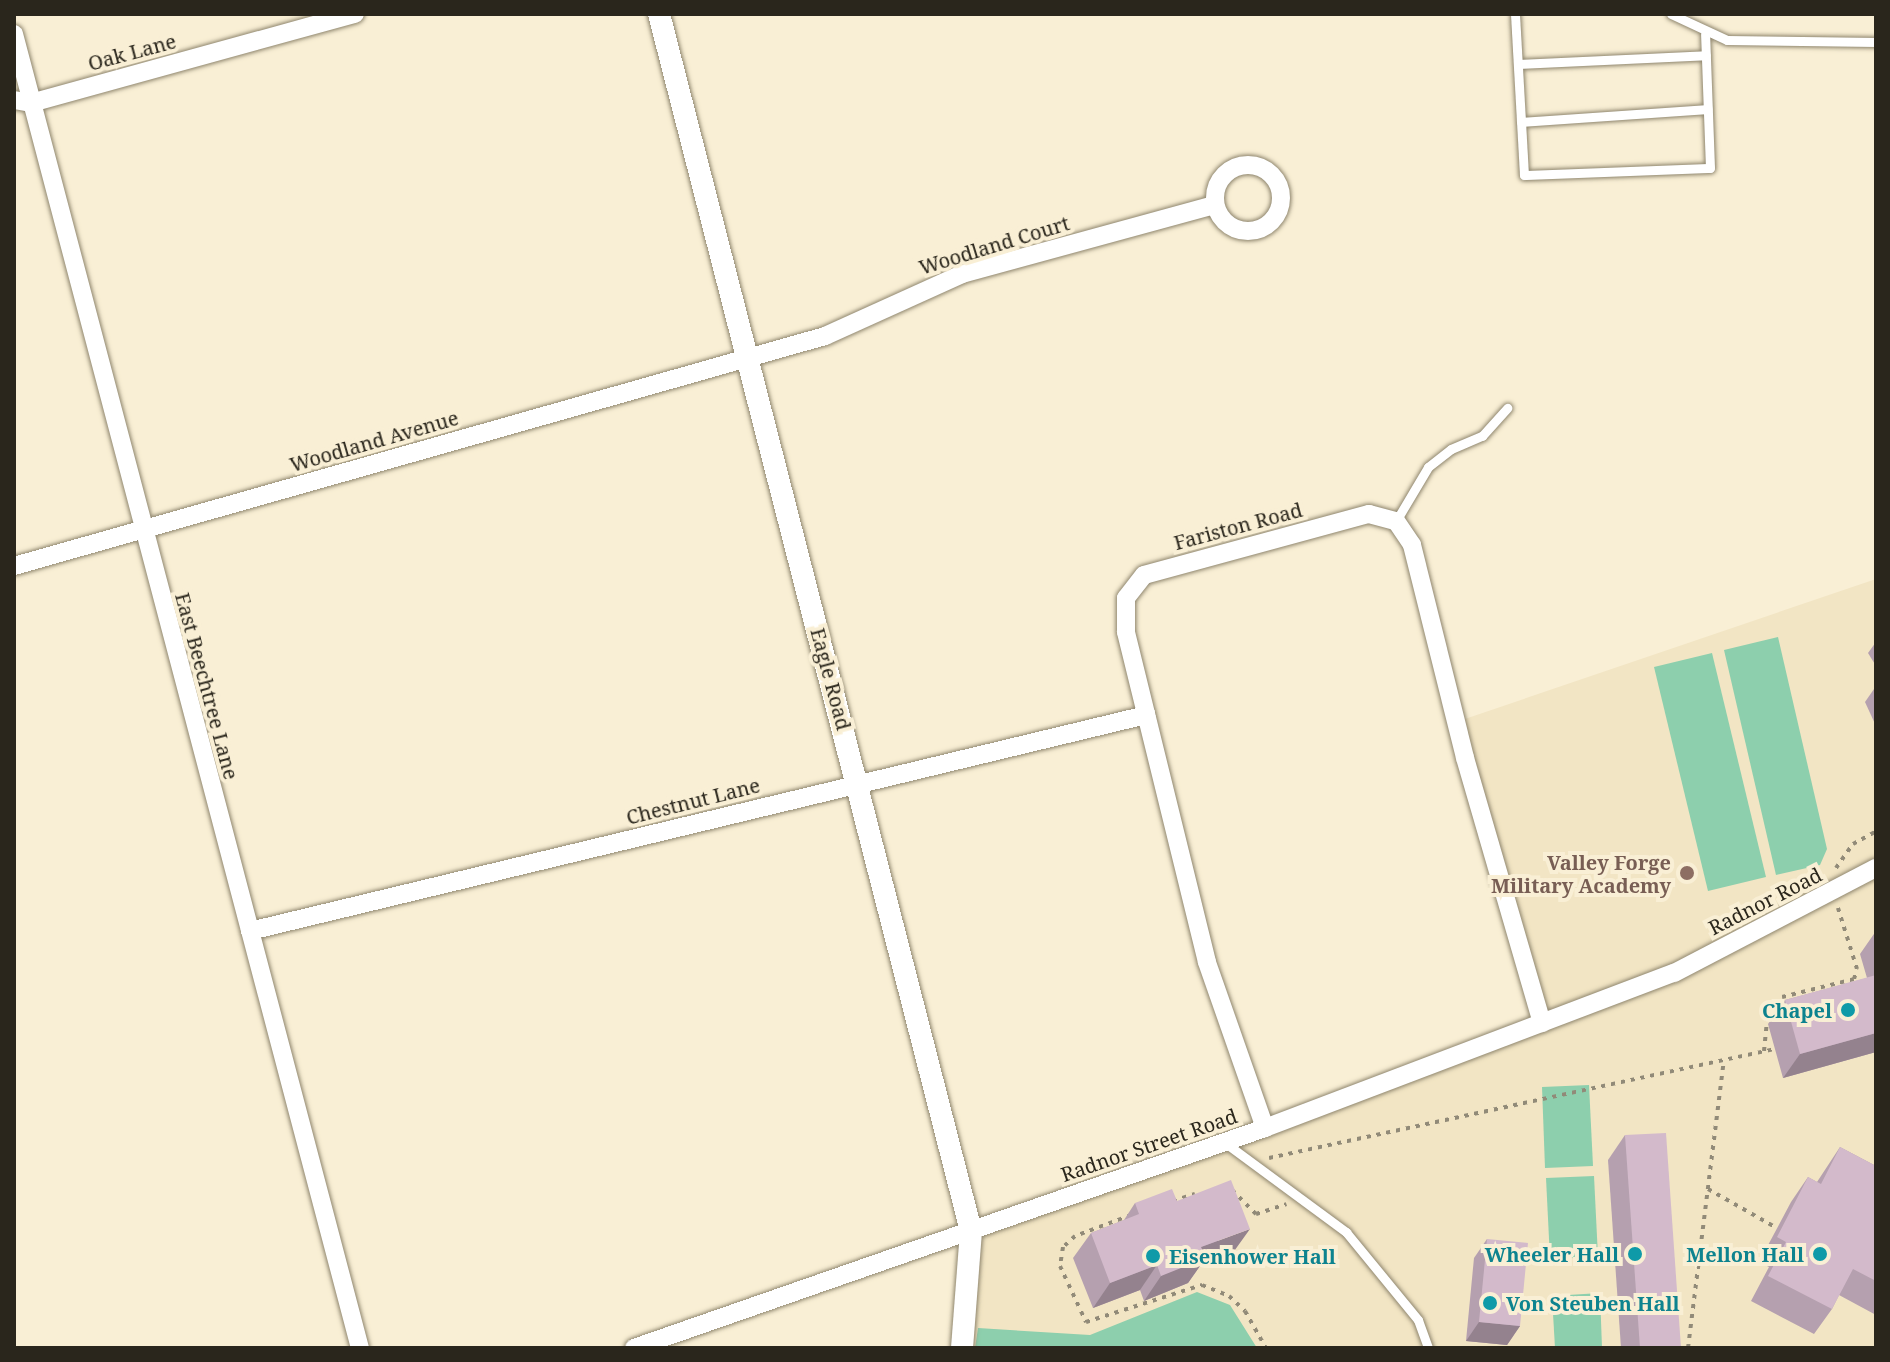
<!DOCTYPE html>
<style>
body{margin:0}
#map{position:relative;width:1890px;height:1362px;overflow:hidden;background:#f9efd5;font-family:"Noto Serif",serif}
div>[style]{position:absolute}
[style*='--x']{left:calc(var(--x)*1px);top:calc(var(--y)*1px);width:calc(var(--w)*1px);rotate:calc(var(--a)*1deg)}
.built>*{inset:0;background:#f2e5c4}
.green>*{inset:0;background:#8dcfad}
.path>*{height:4px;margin-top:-2px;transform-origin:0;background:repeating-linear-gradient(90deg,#918a78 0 4px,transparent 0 10px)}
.roads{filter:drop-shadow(0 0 2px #8f866e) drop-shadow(0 0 2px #8f866e)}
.service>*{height:9px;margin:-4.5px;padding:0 4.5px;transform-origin:4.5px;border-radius:4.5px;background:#fff}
.minor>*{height:18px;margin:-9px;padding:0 9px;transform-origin:9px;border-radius:9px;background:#fff}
.minor>.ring{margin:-9px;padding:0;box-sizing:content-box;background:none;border:18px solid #fff;border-radius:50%}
.tertiary>*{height:22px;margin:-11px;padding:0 11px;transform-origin:11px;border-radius:11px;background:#fff}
.wall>*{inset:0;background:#b5a0af}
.shaded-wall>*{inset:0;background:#94828e}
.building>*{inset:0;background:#d3bacb}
.dots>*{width:22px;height:22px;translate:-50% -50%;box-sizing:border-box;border:4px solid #f9efd5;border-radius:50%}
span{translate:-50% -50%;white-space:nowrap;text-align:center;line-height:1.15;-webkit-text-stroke:8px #f9efd5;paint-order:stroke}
.street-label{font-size:20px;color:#2a261c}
.education-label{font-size:20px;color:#785e54;font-weight:700}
.right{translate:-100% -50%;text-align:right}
.culture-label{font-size:20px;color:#0d838f;font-weight:700}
.left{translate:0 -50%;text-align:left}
.frame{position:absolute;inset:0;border:16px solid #2a261c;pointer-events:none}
</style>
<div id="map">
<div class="built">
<i style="clip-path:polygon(1876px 579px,1876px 1348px,962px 1348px,971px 1231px,1542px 1023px,1456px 722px)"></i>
</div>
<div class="green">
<i style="clip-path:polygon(1778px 637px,1827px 849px,1820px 865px,1776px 875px,1724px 650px)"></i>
<i style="clip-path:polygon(1712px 653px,1766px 877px,1708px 891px,1654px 667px)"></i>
<i style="clip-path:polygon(1589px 1085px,1593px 1166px,1545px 1168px,1542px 1087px)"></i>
<i style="clip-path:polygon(1594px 1176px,1598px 1257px,1550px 1259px,1546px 1178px)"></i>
<i style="clip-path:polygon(1197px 1292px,1230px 1305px,1257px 1348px,975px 1348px,978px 1328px,1090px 1335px)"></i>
<i style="clip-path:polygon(1600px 1293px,1602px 1348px,1555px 1348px,1552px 1296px)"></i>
</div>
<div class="path">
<i style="--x:1836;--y:868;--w:29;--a:-55"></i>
<i style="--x:1853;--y:844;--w:26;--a:-29"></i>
<i style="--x:1764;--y:1051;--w:40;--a:-84.3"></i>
<i style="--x:1768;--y:1011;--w:20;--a:-45"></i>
<i style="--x:1782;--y:997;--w:74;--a:-14"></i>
<i style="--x:1854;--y:979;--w:10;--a:-73"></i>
<i style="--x:1857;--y:969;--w:64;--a:-107.3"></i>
<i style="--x:1269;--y:1158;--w:518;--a:-12.16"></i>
<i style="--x:1708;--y:1189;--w:79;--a:29.5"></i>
<i style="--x:1232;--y:1190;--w:34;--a:45"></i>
<i style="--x:1256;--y:1214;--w:32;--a:-18"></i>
<i style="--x:1173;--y:1201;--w:23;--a:-18"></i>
<i style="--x:1131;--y:1215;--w:60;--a:159.4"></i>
<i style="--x:1075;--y:1236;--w:16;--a:137"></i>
<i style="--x:1063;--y:1247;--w:19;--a:99"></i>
<i style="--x:1060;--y:1266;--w:62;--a:65.1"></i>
<i style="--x:1086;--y:1322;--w:122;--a:-17.7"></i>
<i style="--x:1202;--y:1285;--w:29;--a:22"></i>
<i style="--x:1229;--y:1296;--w:22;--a:43"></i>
<i style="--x:1245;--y:1311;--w:43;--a:60.4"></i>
<i style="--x:1688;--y:1348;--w:290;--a:-82.9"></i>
</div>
<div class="roads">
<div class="service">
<i style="--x:1515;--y:14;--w:161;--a:86.8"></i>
<i style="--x:1524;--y:175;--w:186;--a:-2.2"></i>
<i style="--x:1710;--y:168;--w:134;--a:-92.1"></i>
<i style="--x:1671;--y:14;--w:62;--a:24.9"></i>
<i style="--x:1727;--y:40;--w:149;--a:0.8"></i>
<i style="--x:1518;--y:64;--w:188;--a:-2.7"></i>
<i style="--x:1521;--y:122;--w:187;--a:-4"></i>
<i style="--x:1396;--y:521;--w:63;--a:-59.3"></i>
<i style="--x:1428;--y:467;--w:29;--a:-38"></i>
<i style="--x:1451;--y:449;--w:34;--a:-23"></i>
<i style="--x:1482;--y:436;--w:38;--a:-48"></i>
<i style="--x:1224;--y:1142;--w:152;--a:36.4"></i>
<i style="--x:1346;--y:1232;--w:114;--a:50.7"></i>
<i style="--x:1418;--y:1320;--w:30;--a:70"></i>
</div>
<div class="minor">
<i style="--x:14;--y:34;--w:1359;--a:75.25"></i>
<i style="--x:14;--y:100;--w:17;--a:10"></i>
<i style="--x:31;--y:103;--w:336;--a:-15.4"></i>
<i class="ring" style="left:1215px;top:165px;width:48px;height:48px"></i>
<i style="--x:14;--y:566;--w:843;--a:-15.83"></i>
<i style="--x:825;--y:336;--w:150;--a:-24.3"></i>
<i style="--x:962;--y:274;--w:262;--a:-15.3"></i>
<i style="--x:250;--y:931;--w:922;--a:-13.55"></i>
<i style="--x:1265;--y:1128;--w:176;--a:-109.3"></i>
<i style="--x:1207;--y:962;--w:340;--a:-103.8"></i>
<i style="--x:1126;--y:632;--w:34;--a:-90"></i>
<i style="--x:1126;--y:598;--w:29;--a:-52"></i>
<i style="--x:1144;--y:575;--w:233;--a:-15.2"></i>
<i style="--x:1369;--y:514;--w:28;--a:15"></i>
<i style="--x:1396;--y:521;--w:29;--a:56"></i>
<i style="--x:1412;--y:545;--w:219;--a:76"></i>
<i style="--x:1465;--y:758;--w:276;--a:73.8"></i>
<i style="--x:634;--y:1348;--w:668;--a:-19.22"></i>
<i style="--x:1265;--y:1128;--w:437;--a:-20.8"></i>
<i style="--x:1674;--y:973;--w:228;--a:-27.5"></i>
</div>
<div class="tertiary">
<i style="--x:659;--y:14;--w:1256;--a:75.62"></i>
<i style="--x:971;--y:1231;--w:117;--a:94.4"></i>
</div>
</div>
<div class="wall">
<i style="clip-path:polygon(1876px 642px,1876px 666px,1868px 653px)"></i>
<i style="clip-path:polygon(1874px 689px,1876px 689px,1876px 726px,1865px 702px)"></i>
<i style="clip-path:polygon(1876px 931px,1876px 1052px,1783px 1078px,1768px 1024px,1785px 1000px,1867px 978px,1860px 954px)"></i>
<i style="clip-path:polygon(1625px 1135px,1681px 1348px,1621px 1348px,1608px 1160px)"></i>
<i style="clip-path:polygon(1840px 1147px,1876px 1166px,1876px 1315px,1839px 1295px,1832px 1309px,1814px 1334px,1751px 1301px,1769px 1267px,1759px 1262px,1791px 1202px,1808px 1177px,1817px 1182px)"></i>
<i style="clip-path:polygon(1177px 1201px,1232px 1254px,1200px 1266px,1188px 1283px,1144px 1301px,1140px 1290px,1093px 1308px,1073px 1258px,1091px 1233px,1124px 1220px,1135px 1203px)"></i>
<i style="clip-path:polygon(1487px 1239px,1520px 1326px,1507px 1345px,1466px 1341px,1474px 1258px)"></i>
</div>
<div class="shaded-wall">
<i style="clip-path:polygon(1876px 1033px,1876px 1052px,1783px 1078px,1800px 1054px)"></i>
<i style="clip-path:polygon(1250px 1229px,1232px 1254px,1200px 1266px,1188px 1283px,1144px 1301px,1161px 1276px,1201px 1247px)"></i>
<i style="clip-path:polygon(1157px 1265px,1140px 1290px,1093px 1308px,1110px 1283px)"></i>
<i style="clip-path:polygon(1479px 1322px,1520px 1326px,1507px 1345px,1466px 1341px)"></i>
</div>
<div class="building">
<i style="clip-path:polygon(1876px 975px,1876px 1033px,1800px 1054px,1785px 1000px)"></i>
<i style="clip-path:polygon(1666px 1133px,1681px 1348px,1640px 1348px,1625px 1135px)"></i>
<i style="clip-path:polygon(1840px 1147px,1876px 1166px,1876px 1281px,1853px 1269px,1832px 1309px,1768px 1276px,1786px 1242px,1777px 1237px,1808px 1177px,1821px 1184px)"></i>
<i style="clip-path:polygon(1231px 1180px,1250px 1229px,1201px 1247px,1206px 1258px,1161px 1276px,1157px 1265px,1110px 1283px,1091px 1233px,1139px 1214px,1135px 1203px,1172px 1189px,1177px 1201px)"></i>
<i style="clip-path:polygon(1487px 1239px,1528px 1243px,1520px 1326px,1479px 1322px)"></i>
</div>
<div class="dots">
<i style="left:1687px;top:873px;background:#8d6e63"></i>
<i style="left:1848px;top:1010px;background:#0f9aa8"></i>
<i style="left:1635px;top:1254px;background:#0f9aa8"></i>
<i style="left:1820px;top:1254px;background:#0f9aa8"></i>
<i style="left:1153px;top:1256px;background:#0f9aa8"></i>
<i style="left:1490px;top:1303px;background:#0f9aa8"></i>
</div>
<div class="street-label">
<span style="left:132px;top:52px;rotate:-15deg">Oak Lane</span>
<span style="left:994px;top:245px;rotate:-17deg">Woodland Court</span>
<span style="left:374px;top:441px;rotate:-16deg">Woodland Avenue</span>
<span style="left:1238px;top:526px;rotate:-15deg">Fariston Road</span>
<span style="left:831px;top:679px;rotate:75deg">Eagle Road</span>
<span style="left:207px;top:686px;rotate:75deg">East Beechtree Lane</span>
<span style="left:693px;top:801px;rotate:-14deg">Chestnut Lane</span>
<span style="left:1765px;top:901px;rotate:-27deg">Radnor Road</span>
<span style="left:1149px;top:1145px;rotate:-19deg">Radnor Street Road</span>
</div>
<div class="education-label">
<span class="right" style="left:1671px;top:874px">Valley Forge<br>Military Academy</span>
</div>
<div class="culture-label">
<span class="right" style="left:1832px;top:1010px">Chapel</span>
<span class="right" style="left:1619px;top:1254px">Wheeler Hall</span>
<span class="right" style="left:1804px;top:1254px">Mellon Hall</span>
<span class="left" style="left:1169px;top:1256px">Eisenhower Hall</span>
<span class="left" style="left:1506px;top:1303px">Von Steuben Hall</span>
</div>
<div class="frame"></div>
</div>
